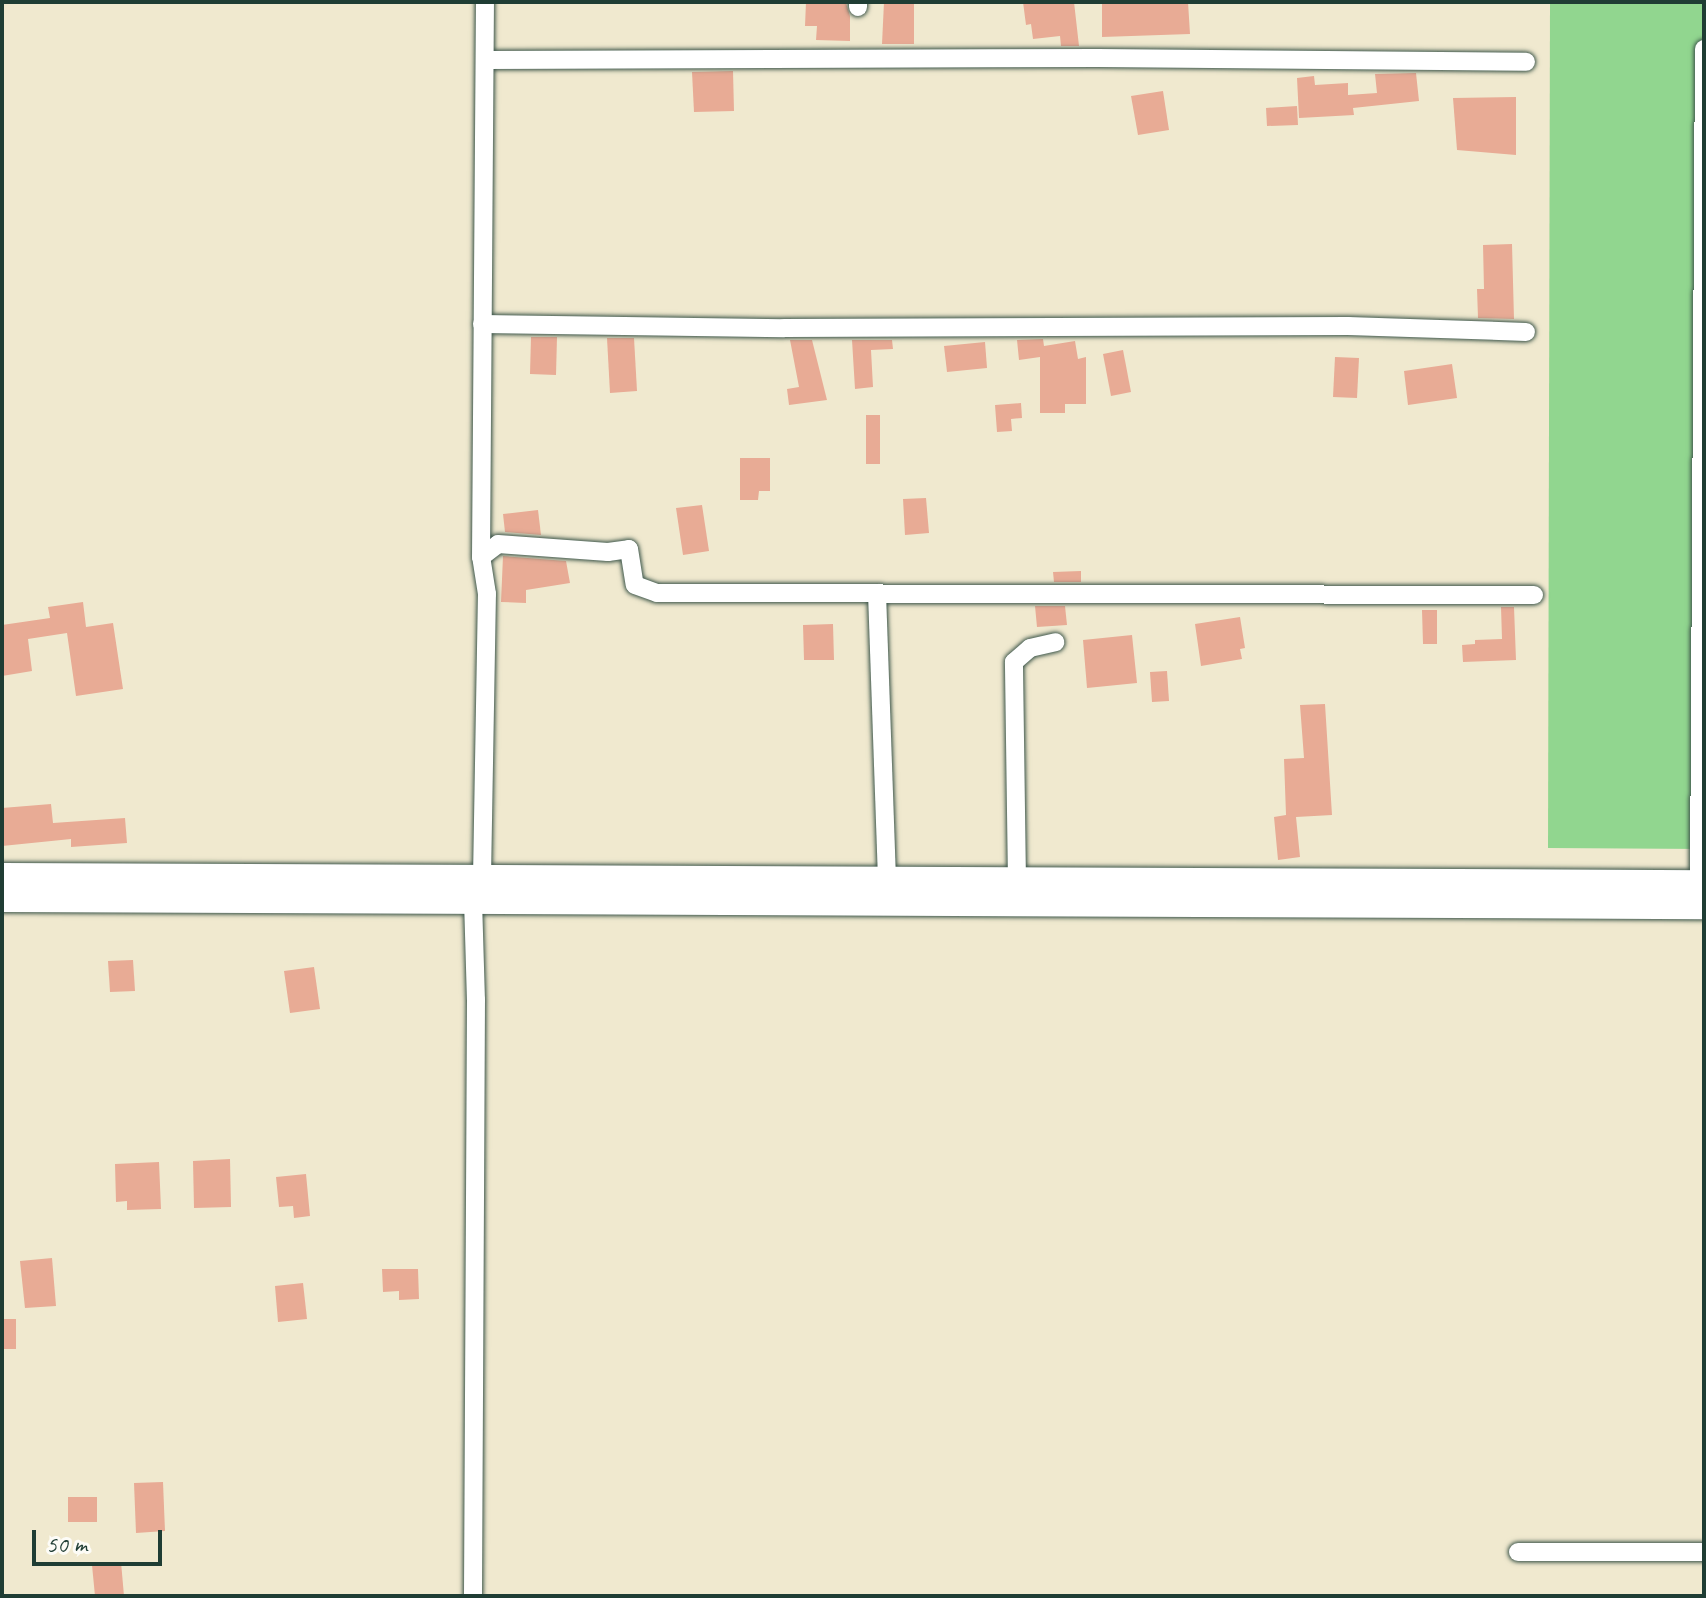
<!DOCTYPE html>
<style>
body{margin:0}
#map{position:relative;width:1706px;height:1598px;overflow:hidden;background:#f0e9cf;font-family:Caveat,sans-serif}
div>[style]{position:absolute}
[style*='--x']{left:calc(var(--x)*1px);top:calc(var(--y)*1px);width:calc(var(--w)*1px);rotate:calc(var(--a)*1deg)}
.green>*{inset:0;background:#91d68f}
.building>*{inset:0;background:#e8ab95}
.roads{filter:drop-shadow(0 0 2px #3e574b) drop-shadow(0 0 2px #3e574b)}
.minor>*{height:18px;margin:-9px;padding:0 9px;transform-origin:9px;border-radius:9px;background:#fff}
.highway>*{height:26px;margin:-13px;padding:0 13px;transform-origin:13px;border-radius:13px;background:#fff}
span{translate:-50% -50%;white-space:nowrap;text-align:center;line-height:1.15;-webkit-text-stroke:7px #fdfcf7;paint-order:stroke}
.frame{position:absolute;inset:0;border:4px solid #1f3d34;pointer-events:none}
.scale{position:absolute;left:32px;top:1530px;width:130px;height:36px;box-sizing:border-box;border:4px solid #1f3d34;border-top:0;padding-left:10px;font-size:24px;line-height:28px;white-space:nowrap;color:#1f3d34;-webkit-text-stroke:6px #fdfcf7;paint-order:stroke}
</style>
<div id="map">
<div class="green">
<i style="clip-path:polygon(1550px 2px,1704px 2px,1704px 849px,1548px 848px)"></i>
</div>
<div class="building">
<i style="clip-path:polygon(806px 2px,846px 3px,850px 16px,850px 41px,816px 40px,817px 26px,805px 26px)"></i>
<i style="clip-path:polygon(884px 2px,914px 2px,914px 44px,882px 44px)"></i>
<i style="clip-path:polygon(1023px 2px,1074px 2px,1079px 46px,1061px 46px,1060px 36px,1033px 39px,1031px 24px,1026px 25px)"></i>
<i style="clip-path:polygon(1102px 2px,1188px 2px,1190px 34px,1102px 37px)"></i>
<i style="clip-path:polygon(733px 71px,734px 111px,694px 112px,692px 72px)"></i>
<i style="clip-path:polygon(1416px 73px,1419px 101px,1353px 108px,1354px 115px,1299px 118px,1297px 78px,1314px 76px,1315px 85px,1348px 83px,1348px 95px,1377px 93px,1375px 74px)"></i>
<i style="clip-path:polygon(1163px 91px,1169px 130px,1138px 135px,1131px 96px)"></i>
<i style="clip-path:polygon(1516px 97px,1516px 155px,1457px 150px,1453px 98px)"></i>
<i style="clip-path:polygon(1297px 106px,1298px 125px,1267px 126px,1266px 108px)"></i>
<i style="clip-path:polygon(1512px 244px,1514px 319px,1478px 318px,1477px 289px,1484px 289px,1483px 245px)"></i>
<i style="clip-path:polygon(531px 337px,557px 337px,556px 375px,530px 374px)"></i>
<i style="clip-path:polygon(607px 338px,634px 338px,637px 391px,610px 393px)"></i>
<i style="clip-path:polygon(1043px 339px,1044px 346px,1075px 341px,1078px 359px,1086px 357px,1086px 404px,1065px 404px,1065px 413px,1040px 413px,1040px 357px,1019px 360px,1017px 340px)"></i>
<i style="clip-path:polygon(790px 340px,812px 340px,827px 400px,789px 405px,787px 389px,799px 387px)"></i>
<i style="clip-path:polygon(852px 340px,892px 340px,893px 349px,871px 350px,873px 387px,855px 389px)"></i>
<i style="clip-path:polygon(985px 342px,987px 368px,947px 372px,944px 346px)"></i>
<i style="clip-path:polygon(1123px 350px,1131px 392px,1111px 396px,1103px 354px)"></i>
<i style="clip-path:polygon(1335px 357px,1359px 358px,1357px 398px,1333px 397px)"></i>
<i style="clip-path:polygon(1452px 364px,1457px 398px,1408px 405px,1404px 371px)"></i>
<i style="clip-path:polygon(1021px 403px,1022px 418px,1011px 419px,1012px 431px,997px 432px,995px 405px)"></i>
<i style="clip-path:polygon(866px 415px,880px 415px,880px 464px,866px 464px)"></i>
<i style="clip-path:polygon(740px 458px,770px 458px,770px 491px,759px 491px,758px 500px,740px 500px)"></i>
<i style="clip-path:polygon(926px 498px,929px 533px,905px 535px,903px 499px)"></i>
<i style="clip-path:polygon(702px 505px,709px 551px,683px 555px,676px 508px)"></i>
<i style="clip-path:polygon(538px 510px,541px 535px,505px 532px,503px 514px)"></i>
<i style="clip-path:polygon(503px 556px,566px 561px,570px 583px,526px 590px,526px 603px,501px 602px)"></i>
<i style="clip-path:polygon(1081px 571px,1081px 582px,1054px 582px,1053px 572px)"></i>
<i style="clip-path:polygon(83px 602px,86px 627px,113px 623px,123px 689px,76px 696px,67px 633px,28px 639px,32px 671px,2px 676px,2px 625px,50px 618px,48px 607px)"></i>
<i style="clip-path:polygon(1035px 606px,1065px 606px,1067px 625px,1037px 627px)"></i>
<i style="clip-path:polygon(1501px 607px,1514px 607px,1516px 660px,1463px 662px,1462px 645px,1475px 644px,1475px 640px,1502px 639px)"></i>
<i style="clip-path:polygon(1422px 610px,1437px 610px,1437px 644px,1423px 644px)"></i>
<i style="clip-path:polygon(1240px 617px,1245px 648px,1240px 649px,1242px 659px,1201px 666px,1195px 624px)"></i>
<i style="clip-path:polygon(833px 624px,834px 660px,804px 660px,803px 625px)"></i>
<i style="clip-path:polygon(1132px 635px,1137px 683px,1087px 688px,1083px 640px)"></i>
<i style="clip-path:polygon(1167px 671px,1169px 701px,1152px 702px,1150px 672px)"></i>
<i style="clip-path:polygon(1325px 704px,1332px 815px,1296px 817px,1300px 857px,1278px 860px,1274px 817px,1286px 815px,1284px 759px,1304px 758px,1300px 705px)"></i>
<i style="clip-path:polygon(51px 804px,53px 823px,125px 818px,127px 843px,71px 847px,71px 839px,2px 846px,2px 808px)"></i>
<i style="clip-path:polygon(133px 960px,135px 991px,110px 992px,108px 961px)"></i>
<i style="clip-path:polygon(314px 967px,320px 1009px,290px 1013px,284px 971px)"></i>
<i style="clip-path:polygon(230px 1159px,231px 1207px,194px 1208px,193px 1161px)"></i>
<i style="clip-path:polygon(159px 1162px,161px 1209px,127px 1210px,127px 1201px,116px 1202px,115px 1164px)"></i>
<i style="clip-path:polygon(306px 1174px,310px 1216px,294px 1218px,293px 1206px,279px 1207px,276px 1177px)"></i>
<i style="clip-path:polygon(52px 1258px,56px 1306px,25px 1308px,20px 1261px)"></i>
<i style="clip-path:polygon(382px 1269px,418px 1269px,419px 1299px,399px 1300px,399px 1291px,383px 1292px)"></i>
<i style="clip-path:polygon(303px 1283px,307px 1319px,278px 1322px,275px 1286px)"></i>
<i style="clip-path:polygon(2px 1319px,16px 1319px,16px 1349px,2px 1349px)"></i>
<i style="clip-path:polygon(163px 1482px,165px 1531px,136px 1533px,134px 1483px)"></i>
<i style="clip-path:polygon(68px 1497px,97px 1497px,97px 1522px,68px 1522px)"></i>
<i style="clip-path:polygon(121px 1562px,124px 1596px,95px 1596px,92px 1565px)"></i>
</div>
<div class="roads">
<div class="minor">
<i style="--x:858;--y:7;--w:5;--a:-90"></i>
<i style="--x:485;--y:60;--w:613;--a:-0.19"></i>
<i style="--x:1098;--y:58;--w:428;--a:0.5"></i>
<i style="--x:482;--y:324;--w:302;--a:0.8"></i>
<i style="--x:784;--y:328;--w:564;--a:-0.2"></i>
<i style="--x:1348;--y:326;--w:178;--a:1.9"></i>
<i style="--x:481;--y:557;--w:21;--a:-37"></i>
<i style="--x:498;--y:544;--w:110;--a:4.2"></i>
<i style="--x:608;--y:552;--w:21;--a:-8"></i>
<i style="--x:629;--y:549;--w:36;--a:81"></i>
<i style="--x:635;--y:585;--w:23;--a:20"></i>
<i style="--x:657;--y:593;--w:877;--a:0.13"></i>
<i style="--x:877;--y:593;--w:288;--a:88"></i>
<i style="--x:482;--y:878;--w:284;--a:-89"></i>
<i style="--x:487;--y:594;--w:37;--a:-99"></i>
<i style="--x:481;--y:557;--w:555;--a:-89.59"></i>
<i style="--x:1017;--y:882;--w:220;--a:-90.8"></i>
<i style="--x:1014;--y:662;--w:21;--a:-41"></i>
<i style="--x:1030;--y:648;--w:26;--a:-13"></i>
<i style="--x:1699;--y:883;--w:834;--a:-89.66"></i>
<i style="--x:473;--y:900;--w:100;--a:88.3"></i>
<i style="--x:476;--y:1000;--w:596;--a:90.29"></i>
<i style="--x:1518;--y:1552;--w:186;--a:0"></i>
</div>
<div class="highway">
<i style="--x:2;--y:876;--w:1702;--a:0.24"></i>
<i style="--x:2;--y:899;--w:1702;--a:0.24"></i>
</div>
</div>
<div class="frame"></div>
<div class="scale">50 m</div>
</div>
